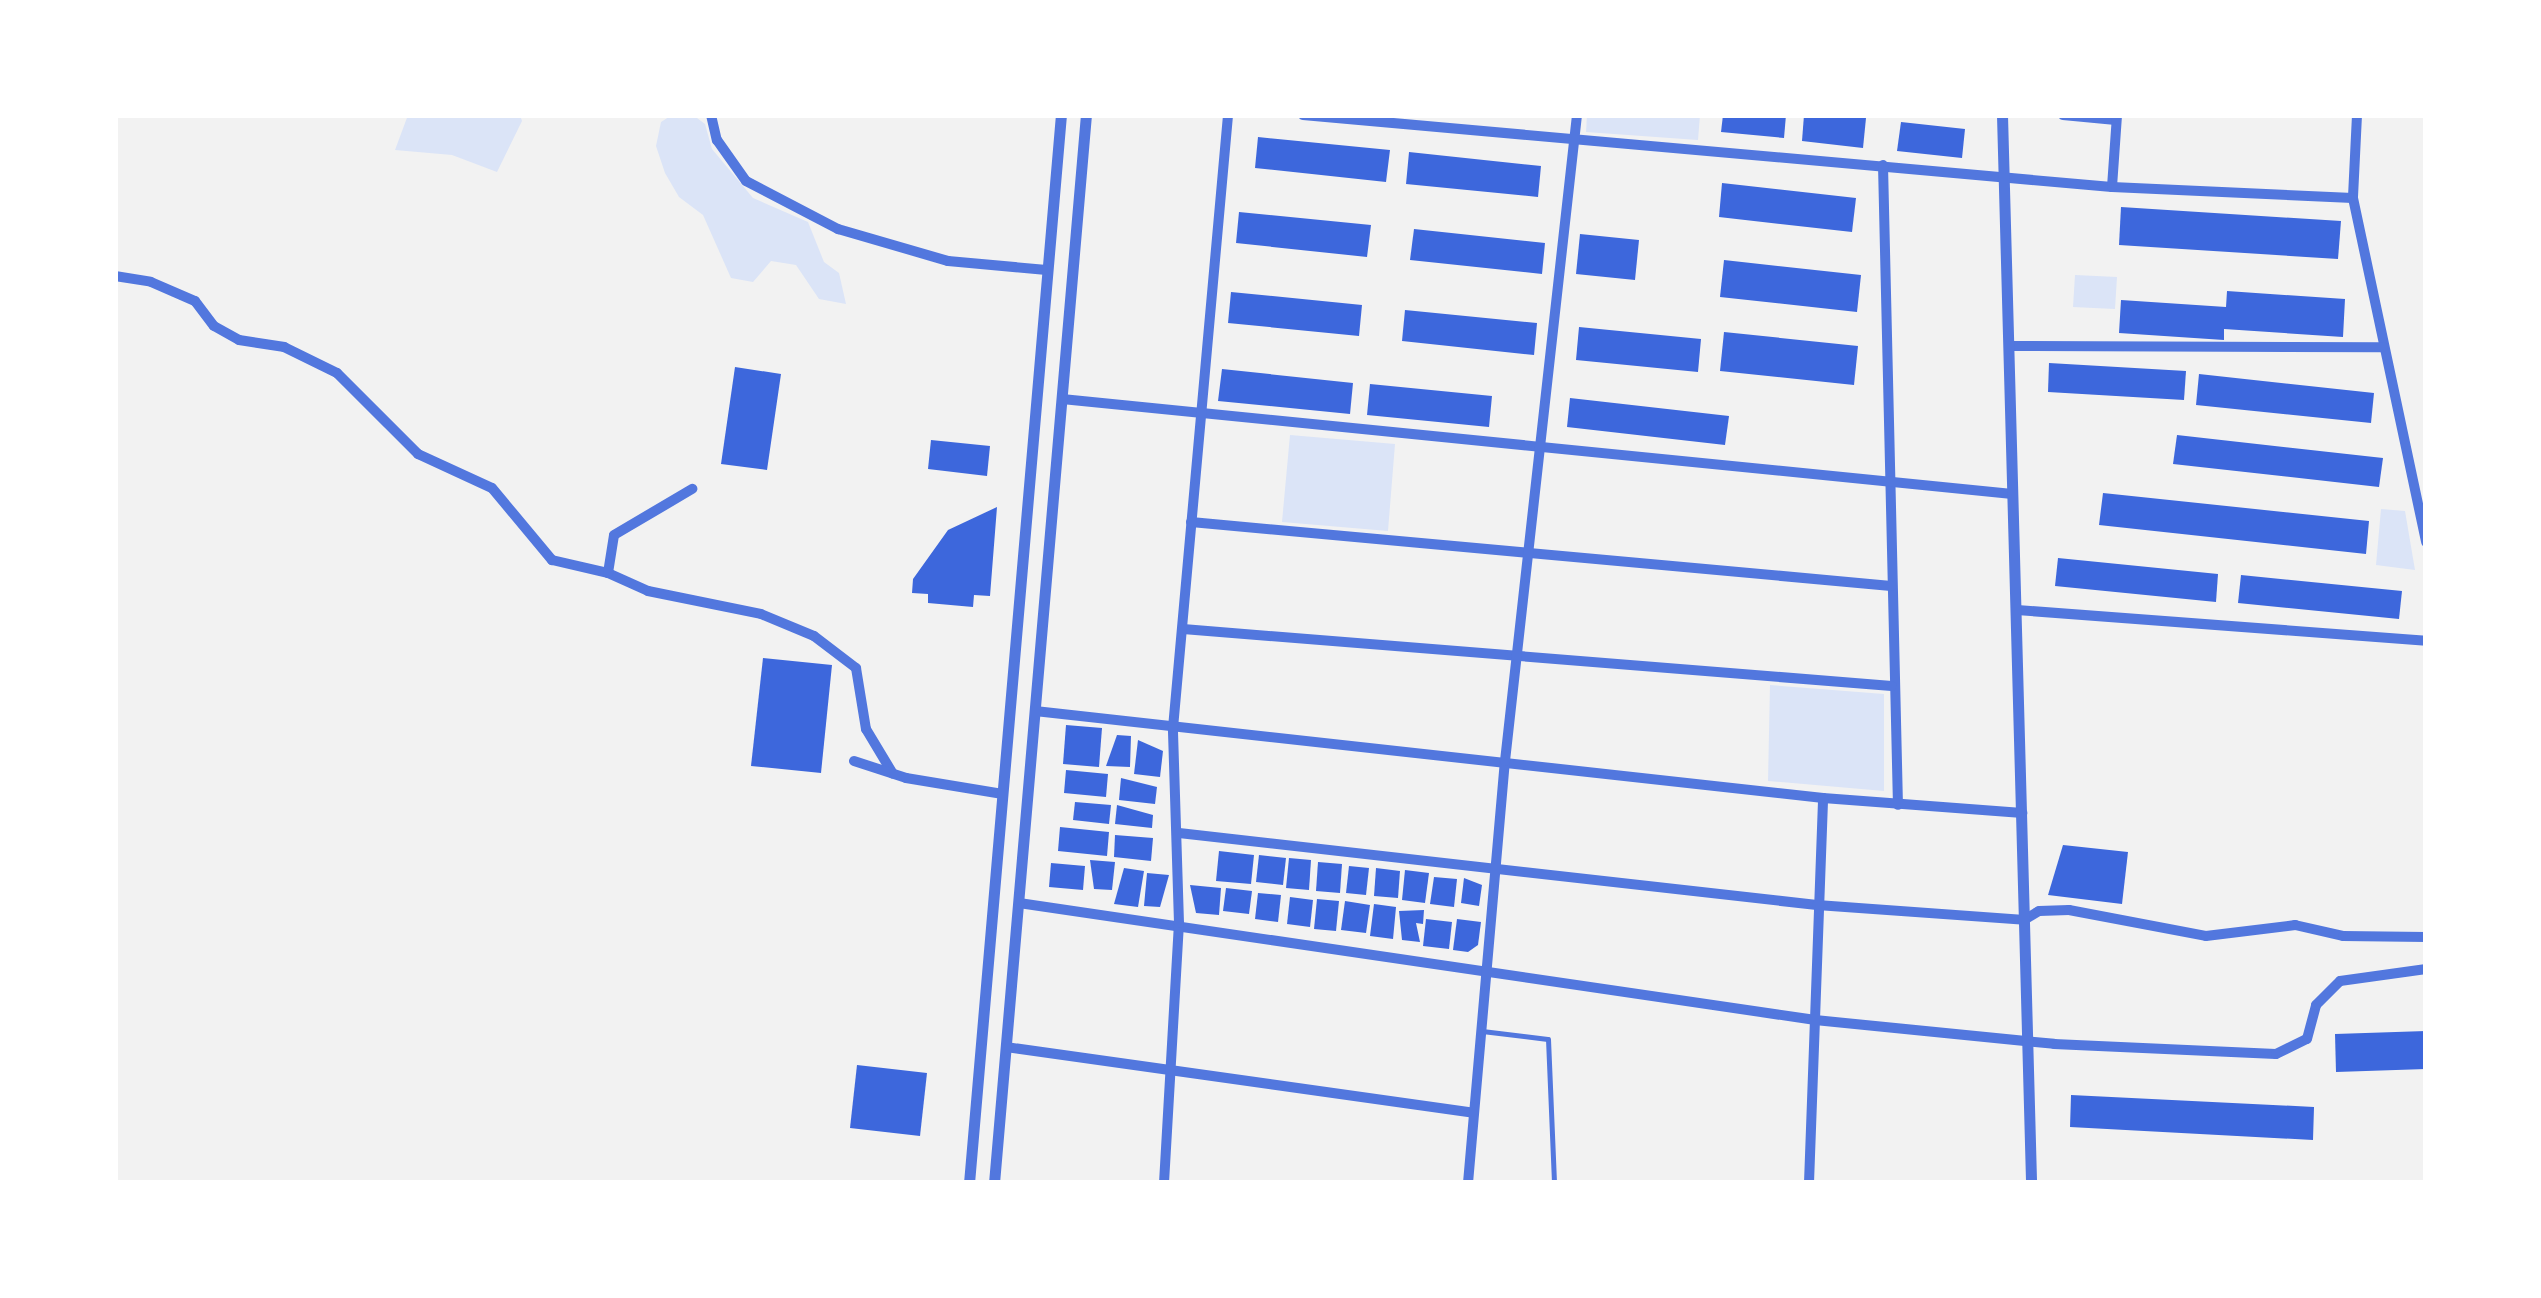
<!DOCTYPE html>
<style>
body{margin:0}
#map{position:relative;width:2541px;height:1298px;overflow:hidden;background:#f2f2f2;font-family:Lato,sans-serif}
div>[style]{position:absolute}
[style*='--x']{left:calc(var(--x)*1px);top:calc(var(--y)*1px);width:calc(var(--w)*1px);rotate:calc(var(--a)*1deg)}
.green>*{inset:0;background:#dbe4f7}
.building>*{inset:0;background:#3d67dc}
.service>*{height:5px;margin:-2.5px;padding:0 2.5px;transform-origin:2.5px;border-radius:2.5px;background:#5277de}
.minor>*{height:10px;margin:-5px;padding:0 5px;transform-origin:5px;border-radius:5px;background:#5277de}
.tertiary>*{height:11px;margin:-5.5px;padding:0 5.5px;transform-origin:5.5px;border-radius:5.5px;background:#5277de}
span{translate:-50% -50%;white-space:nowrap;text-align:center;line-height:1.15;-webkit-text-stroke:8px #fff;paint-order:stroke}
.frame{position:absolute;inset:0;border:118px solid #fff;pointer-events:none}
</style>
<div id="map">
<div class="green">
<i style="clip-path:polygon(408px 115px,520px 115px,522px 121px,497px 172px,452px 155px,395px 150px)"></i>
<i style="clip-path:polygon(672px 115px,693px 115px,705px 124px,712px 149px,753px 198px,808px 222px,824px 262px,839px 273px,846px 304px,819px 299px,796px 265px,771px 261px,753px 282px,731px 278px,703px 215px,679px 197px,665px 173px,656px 146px,661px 122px)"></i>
<i style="clip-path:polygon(1587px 115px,1700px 115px,1698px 140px,1586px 132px)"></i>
<i style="clip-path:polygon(2075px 275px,2117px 277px,2115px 309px,2073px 307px)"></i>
<i style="clip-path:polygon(1290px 435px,1395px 444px,1388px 531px,1282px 522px)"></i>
<i style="clip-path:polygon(2381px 509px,2405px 511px,2415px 570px,2376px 565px)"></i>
<i style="clip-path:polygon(1770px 685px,1884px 694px,1884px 791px,1768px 781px)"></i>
</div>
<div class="building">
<i style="clip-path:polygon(1723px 115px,1786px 115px,1784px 138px,1721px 132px)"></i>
<i style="clip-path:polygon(1804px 115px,1866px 118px,1863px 148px,1802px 141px)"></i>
<i style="clip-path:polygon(1901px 122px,1965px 129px,1962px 158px,1897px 151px)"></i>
<i style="clip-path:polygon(1258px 137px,1390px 150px,1386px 182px,1255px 168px)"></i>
<i style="clip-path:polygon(1409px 152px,1541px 166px,1538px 197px,1406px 184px)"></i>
<i style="clip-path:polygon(1722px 183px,1856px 198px,1852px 232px,1719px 217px)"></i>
<i style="clip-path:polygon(2121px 207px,2341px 221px,2338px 259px,2119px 245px)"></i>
<i style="clip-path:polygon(1239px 212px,1371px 225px,1367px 257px,1236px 243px)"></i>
<i style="clip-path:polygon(1414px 229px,1545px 243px,1542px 274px,1410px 260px)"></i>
<i style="clip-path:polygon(1580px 234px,1639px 240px,1635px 280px,1576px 274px)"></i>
<i style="clip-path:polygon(1724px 260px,1861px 275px,1857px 312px,1720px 297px)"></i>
<i style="clip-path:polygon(2227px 291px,2345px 299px,2343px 337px,2224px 329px,2224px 340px,2119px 333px,2121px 300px,2226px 307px)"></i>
<i style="clip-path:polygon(1231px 292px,1362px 305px,1359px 336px,1228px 323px)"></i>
<i style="clip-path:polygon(1405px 310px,1537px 323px,1534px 355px,1402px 341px)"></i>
<i style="clip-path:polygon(1579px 327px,1701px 339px,1698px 372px,1576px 360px)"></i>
<i style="clip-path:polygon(1724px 332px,1858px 346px,1854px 385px,1720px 371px)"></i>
<i style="clip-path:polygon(2049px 363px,2186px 371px,2184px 400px,2048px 392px)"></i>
<i style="clip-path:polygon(735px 367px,781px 374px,767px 470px,721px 464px)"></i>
<i style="clip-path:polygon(1222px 369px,1353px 383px,1350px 414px,1218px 401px)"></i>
<i style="clip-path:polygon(2199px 374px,2374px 393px,2371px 423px,2196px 405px)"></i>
<i style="clip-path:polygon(1370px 384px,1492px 396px,1489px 427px,1367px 415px)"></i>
<i style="clip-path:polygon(1570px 398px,1729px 416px,1725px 445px,1567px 427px)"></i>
<i style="clip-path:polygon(2177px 435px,2383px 458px,2379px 487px,2173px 464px)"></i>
<i style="clip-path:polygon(931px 440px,990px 446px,987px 476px,928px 469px)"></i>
<i style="clip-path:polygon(2103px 493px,2369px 521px,2366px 554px,2099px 525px)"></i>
<i style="clip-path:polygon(997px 507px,990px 596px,974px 595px,973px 607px,928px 603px,928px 594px,912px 593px,913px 579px,948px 530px)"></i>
<i style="clip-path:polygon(2058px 558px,2218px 574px,2216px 602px,2055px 586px)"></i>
<i style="clip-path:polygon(2241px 575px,2402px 591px,2399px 619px,2238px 603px)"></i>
<i style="clip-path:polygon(763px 658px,832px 665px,821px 773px,751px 766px)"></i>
<i style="clip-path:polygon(1066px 725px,1102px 728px,1099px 767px,1063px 764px)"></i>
<i style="clip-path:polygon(1117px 735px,1131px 736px,1130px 767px,1106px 766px)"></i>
<i style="clip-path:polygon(1138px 740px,1163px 751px,1160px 777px,1134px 774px)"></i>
<i style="clip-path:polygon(1066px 770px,1108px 774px,1106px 797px,1064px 793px)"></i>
<i style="clip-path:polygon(1121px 778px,1157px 787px,1155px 804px,1119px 800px)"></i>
<i style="clip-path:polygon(1075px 802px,1111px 805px,1109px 824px,1073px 820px)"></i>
<i style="clip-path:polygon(1117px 805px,1153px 815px,1152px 828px,1115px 824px)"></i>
<i style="clip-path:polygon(1060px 827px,1109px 832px,1107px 856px,1058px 851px)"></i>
<i style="clip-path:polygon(1115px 835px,1153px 838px,1151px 861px,1114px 857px)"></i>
<i style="clip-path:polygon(2063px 845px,2128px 852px,2122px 904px,2048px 895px)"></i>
<i style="clip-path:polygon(1219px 851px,1254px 855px,1251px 884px,1216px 881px)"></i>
<i style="clip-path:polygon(1259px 855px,1286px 858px,1283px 885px,1256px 882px)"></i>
<i style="clip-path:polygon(1289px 858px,1311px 860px,1309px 890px,1286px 888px)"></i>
<i style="clip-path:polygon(1090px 860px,1115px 862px,1112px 890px,1094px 889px)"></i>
<i style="clip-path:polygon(1318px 862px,1342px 864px,1340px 893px,1316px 891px)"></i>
<i style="clip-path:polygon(1051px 863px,1085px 866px,1083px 890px,1049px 887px)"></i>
<i style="clip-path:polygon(1349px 866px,1369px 868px,1366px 895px,1346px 893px)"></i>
<i style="clip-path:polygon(1124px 868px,1144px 871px,1138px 907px,1114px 904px)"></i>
<i style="clip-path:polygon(1376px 868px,1400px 871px,1398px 898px,1374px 896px)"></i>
<i style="clip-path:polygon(1405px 870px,1429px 873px,1425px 903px,1402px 900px)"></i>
<i style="clip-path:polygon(1147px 873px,1169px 875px,1160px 907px,1144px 906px)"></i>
<i style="clip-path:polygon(1434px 877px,1457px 879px,1454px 907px,1430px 904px)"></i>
<i style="clip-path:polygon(1464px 878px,1482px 885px,1479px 906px,1461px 903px)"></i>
<i style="clip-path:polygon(1190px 885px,1221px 888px,1219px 915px,1196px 913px)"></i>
<i style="clip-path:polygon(1226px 888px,1252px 891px,1249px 914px,1223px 911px)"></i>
<i style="clip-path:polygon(1258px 893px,1281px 895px,1278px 922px,1255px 919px)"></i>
<i style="clip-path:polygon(1290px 897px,1313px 900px,1310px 927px,1287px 924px)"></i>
<i style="clip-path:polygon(1317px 899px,1339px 901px,1336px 931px,1314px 929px)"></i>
<i style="clip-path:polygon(1345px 901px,1370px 905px,1366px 933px,1341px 930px)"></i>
<i style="clip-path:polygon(1374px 904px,1396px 907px,1393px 939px,1370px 936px)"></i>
<i style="clip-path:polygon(1424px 910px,1423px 924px,1416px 923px,1420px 942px,1402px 940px,1399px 911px)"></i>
<i style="clip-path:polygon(1426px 919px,1452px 922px,1449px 949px,1423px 946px)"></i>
<i style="clip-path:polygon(1457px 919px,1481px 922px,1478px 945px,1468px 952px,1453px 950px)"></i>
<i style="clip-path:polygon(2426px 1031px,2426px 1069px,2336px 1072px,2335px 1034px)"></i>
<i style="clip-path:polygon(857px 1065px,927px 1073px,920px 1136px,850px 1128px)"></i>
<i style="clip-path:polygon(2071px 1095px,2314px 1107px,2313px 1140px,2070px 1127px)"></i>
</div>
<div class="service">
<i style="--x:1482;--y:1031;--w:66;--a:6.9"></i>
<i style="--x:1548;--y:1039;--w:144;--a:87.6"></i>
</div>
<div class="minor">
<i style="--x:711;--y:115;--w:26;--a:77"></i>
<i style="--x:717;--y:140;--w:50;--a:54.7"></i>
<i style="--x:746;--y:181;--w:104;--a:27.6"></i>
<i style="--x:838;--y:229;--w:115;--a:16.2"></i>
<i style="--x:948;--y:261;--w:99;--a:5.2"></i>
<i style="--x:1303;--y:115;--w:812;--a:5.09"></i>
<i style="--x:2112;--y:187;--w:241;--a:2.6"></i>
<i style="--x:2063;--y:115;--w:53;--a:5.4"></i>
<i style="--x:2357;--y:115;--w:83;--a:92.8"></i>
<i style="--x:2353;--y:198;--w:352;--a:78"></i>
<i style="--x:1883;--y:165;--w:640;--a:88.66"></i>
<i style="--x:2112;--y:187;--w:72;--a:-86"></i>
<i style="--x:115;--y:276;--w:36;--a:9"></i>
<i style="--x:151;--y:282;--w:48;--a:23.4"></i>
<i style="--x:195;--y:301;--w:31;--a:53"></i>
<i style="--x:214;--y:326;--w:29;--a:29"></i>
<i style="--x:239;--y:340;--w:46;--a:8.8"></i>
<i style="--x:284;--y:347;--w:59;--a:26.1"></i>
<i style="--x:337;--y:373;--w:115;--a:45"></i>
<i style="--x:418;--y:454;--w:81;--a:24.7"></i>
<i style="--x:492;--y:488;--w:94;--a:50.2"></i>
<i style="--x:552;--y:560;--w:57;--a:13.1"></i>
<i style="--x:608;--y:573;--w:44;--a:24.2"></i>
<i style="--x:648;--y:591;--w:115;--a:11.5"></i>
<i style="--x:761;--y:614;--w:57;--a:22.5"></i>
<i style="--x:814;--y:636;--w:53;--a:37.3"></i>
<i style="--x:856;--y:668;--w:62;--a:80.7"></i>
<i style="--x:866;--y:729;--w:52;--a:59"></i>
<i style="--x:2012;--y:346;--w:371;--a:0.2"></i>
<i style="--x:1062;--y:399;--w:955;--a:5.71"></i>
<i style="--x:1191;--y:522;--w:703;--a:5.22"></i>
<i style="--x:608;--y:573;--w:38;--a:-81"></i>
<i style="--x:614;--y:535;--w:91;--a:-30.5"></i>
<i style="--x:2017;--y:610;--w:410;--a:4.3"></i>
<i style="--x:1183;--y:629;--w:711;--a:4.6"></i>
<i style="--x:1035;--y:711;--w:793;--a:6.3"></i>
<i style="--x:1823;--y:798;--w:200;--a:4.3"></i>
<i style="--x:854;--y:761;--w:55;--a:18.1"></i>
<i style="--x:906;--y:778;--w:98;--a:9.4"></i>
<i style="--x:1179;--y:833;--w:642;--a:6.44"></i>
<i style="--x:1817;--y:905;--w:208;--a:4.1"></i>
<i style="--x:2024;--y:920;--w:17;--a:-31"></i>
<i style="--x:2039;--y:911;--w:30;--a:-2"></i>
<i style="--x:2069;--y:910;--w:139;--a:10.7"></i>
<i style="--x:2206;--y:936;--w:90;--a:-7"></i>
<i style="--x:2295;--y:925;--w:49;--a:12.9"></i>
<i style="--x:2343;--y:936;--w:83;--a:0.7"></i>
<i style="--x:1019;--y:903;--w:805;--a:8.36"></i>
<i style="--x:1815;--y:1020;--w:240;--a:5.7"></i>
<i style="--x:2054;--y:1044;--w:222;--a:2.6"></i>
<i style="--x:2276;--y:1054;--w:34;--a:-26"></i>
<i style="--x:2307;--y:1039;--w:35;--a:-75"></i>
<i style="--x:2316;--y:1005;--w:34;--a:-45"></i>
<i style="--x:2340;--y:981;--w:87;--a:-7.9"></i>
<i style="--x:1006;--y:1047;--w:472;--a:8"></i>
<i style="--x:1164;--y:1183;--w:260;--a:-86.7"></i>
<i style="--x:1179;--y:923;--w:195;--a:-91.8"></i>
<i style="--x:1173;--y:728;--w:615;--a:-84.87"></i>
<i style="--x:1468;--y:1183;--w:424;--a:-85"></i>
<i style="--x:1505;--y:761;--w:650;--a:-83.64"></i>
<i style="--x:1809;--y:1183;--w:385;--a:-87.9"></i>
</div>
<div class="tertiary">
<i style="--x:2002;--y:115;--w:1068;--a:88.44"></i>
<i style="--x:969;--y:1183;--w:1072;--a:-85.08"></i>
<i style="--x:994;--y:1183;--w:1072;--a:-85.08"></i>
</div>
<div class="frame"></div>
</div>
